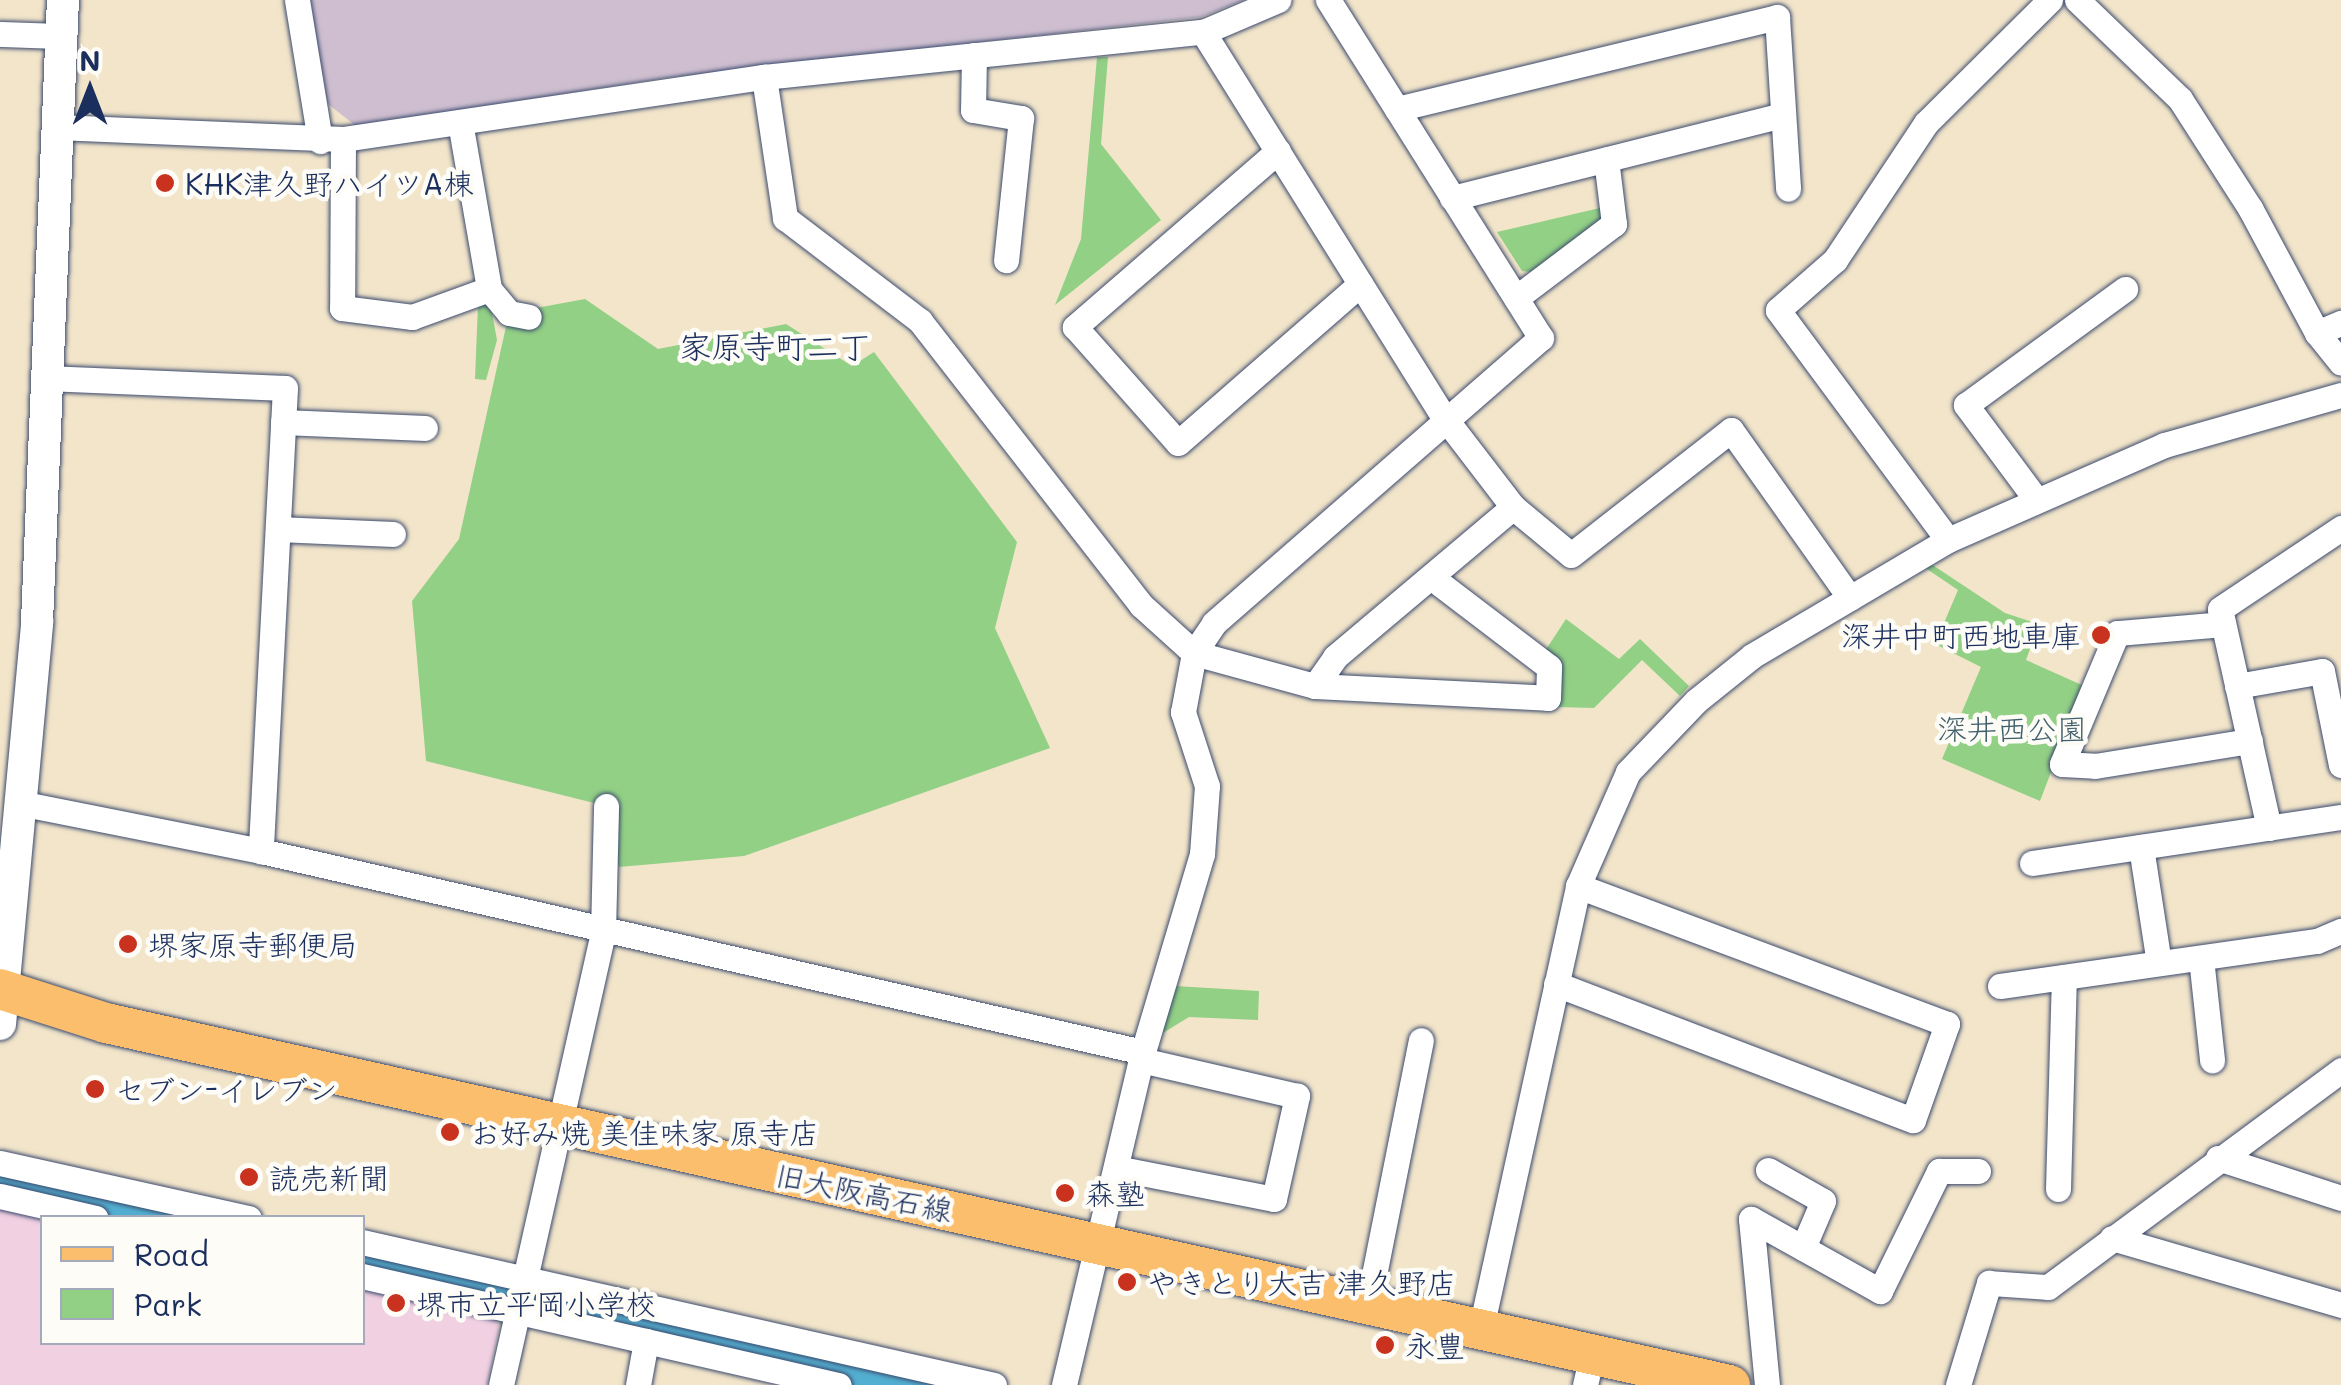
<!DOCTYPE html>
<meta charset="utf-8">
<style>
body{margin:0}
#map{position:relative;width:2341px;height:1385px;overflow:hidden;background:#f2e5ca;font-family:Mali,"Klee One",sans-serif}
div>[style]{position:absolute}
[style*='--x']{left:calc(var(--x)*1px);top:calc(var(--y)*1px);width:calc(var(--w)*1px);rotate:calc(var(--a)*1deg)}
.built>*{inset:0;background:#f1d0e2}
.industrial>*{inset:0;background:#cebed0}
.green>*{inset:0;background:#92d085}
.river>*{height:45px;margin:-22.5px;padding:0 22.5px;transform-origin:22.5px;border-radius:22.5px;background:#53afd1}
.roads{filter:drop-shadow(0 0 2px #3b4a6e) drop-shadow(0 0 2px #3b4a6e)}
.minor>*{height:25px;margin:-12.5px;padding:0 12.5px;transform-origin:12.5px;border-radius:12.5px;background:#fff}
.tertiary>*{height:32px;margin:-16px;padding:0 16px;transform-origin:16px;border-radius:16px;background:#fff}
.primary>*{height:40px;margin:-20px;padding:0 20px;transform-origin:20px;border-radius:20px;background:#fabe6d}
.dots>*{width:28px;height:28px;translate:-50% -50%;box-sizing:border-box;border:5px solid #fdfcf7;border-radius:50%}
span{translate:-50% -50%;white-space:nowrap;text-align:center;line-height:1.15;-webkit-text-stroke:9px #fdfcf7;paint-order:stroke}
.poi-label{font-size:30px;color:#1b2f5e}
.left{translate:0 -50%;text-align:left}
.right{translate:-100% -50%;text-align:right}
.park-label{font-size:30px;color:#3f5f6a}
.street-label{font-size:30px;color:#1b2f5e}
.neighbourhood-label{font-size:32px;color:#1b2f5e}
.legend{position:absolute;left:40px;top:1215px;width:325px;height:130px;box-sizing:border-box;background:#fdfcf7;border:2px solid #a3aaba;margin:0;padding:12px 18px;list-style:none;font-size:30px;color:#1b2f5e}
.legend li{display:flex;align-items:center;gap:20px;height:50px}
.legend b{width:50px;border:2px solid #a3aaba}
.north{position:absolute;left:40px;top:40px;width:100px;height:100px;-webkit-text-stroke:8px #fdfcf7;paint-order:stroke;rotate:0deg;font-size:28px;font-weight:700;line-height:40px;text-align:center;color:#1b2f5e}
.north::after{content:'';display:block;margin:auto;width:35px;height:45px;background:#1b2f5e;clip-path:polygon(50% 0,100% 100%,50% 72%,0 100%)}
</style>
<div id="map">
<div class="built">
<i style="clip-path:polygon(0 1209px,42px 1219px,42px 1342px,362px 1342px,363px 1289px,495px 1318px,499px 1327px,487px 1385px,0 1385px)"></i>
</div>
<div class="industrial">
<i style="clip-path:polygon(307px 0,1244px 0,1201px 17px,665px 78px,356px 126px,328px 104px)"></i>
</div>
<div class="green">
<i style="clip-path:polygon(1097px 57px,1108px 57px,1101px 144px,1161px 220px,1055px 305px,1081px 239px)"></i>
<i style="clip-path:polygon(1604px 207px,1601px 219px,1531px 272px,1522px 271px,1497px 232px)"></i>
<i style="clip-path:polygon(585px 299px,658px 349px,786px 324px,852px 366px,874px 352px,1017px 542px,995px 628px,1050px 748px,744px 856px,619px 867px,606px 806px,426px 761px,412px 601px,459px 539px,509px 313px)"></i>
<i style="clip-path:polygon(490px 302px,497px 340px,486px 380px,475px 379px,478px 305px)"></i>
<i style="clip-path:polygon(1928px 562px,2005px 613px,2039px 624px,2026px 660px,2084px 686px,2040px 801px,1942px 759px,1981px 667px,1935px 644px,1958px 590px,1921px 565px)"></i>
<i style="clip-path:polygon(1566px 619px,1619px 659px,1640px 639px,1689px 686px,1680px 696px,1642px 660px,1594px 708px,1558px 707px,1561px 663px,1545px 651px)"></i>
<i style="clip-path:polygon(1175px 986px,1259px 991px,1258px 1020px,1189px 1017px,1158px 1036px)"></i>
</div>
<div class="river">
<i style="--x:0;--y:1179;--w:192;--a:11.7"></i>
<i style="--x:362;--y:1257;--w:585;--a:12.64"></i>
</div>
<div class="roads">
<div class="minor">
<i style="--x:297;--y:0;--w:143;--a:80.7"></i>
<i style="--x:2077;--y:0;--w:143;--a:43.9"></i>
<i style="--x:2180;--y:99;--w:130;--a:57.3"></i>
<i style="--x:2250;--y:208;--w:142;--a:61.8"></i>
<i style="--x:2317;--y:333;--w:38;--a:51"></i>
<i style="--x:1203;--y:32;--w:454;--a:58"></i>
<i style="--x:1444;--y:417;--w:113;--a:52.5"></i>
<i style="--x:1513;--y:507;--w:75;--a:39.6"></i>
<i style="--x:1571;--y:555;--w:203;--a:-38"></i>
<i style="--x:1731;--y:430;--w:206;--a:54.7"></i>
<i style="--x:0;--y:34;--w:61;--a:1.9"></i>
<i style="--x:974;--y:55;--w:55;--a:91"></i>
<i style="--x:973;--y:110;--w:49;--a:9.5"></i>
<i style="--x:1021;--y:118;--w:143;--a:96"></i>
<i style="--x:764;--y:77;--w:143;--a:81.5"></i>
<i style="--x:785;--y:218;--w:170;--a:37.3"></i>
<i style="--x:920;--y:321;--w:360;--a:52.1"></i>
<i style="--x:1141;--y:605;--w:72;--a:42.2"></i>
<i style="--x:1194;--y:653;--w:125;--a:15.3"></i>
<i style="--x:1315;--y:686;--w:233;--a:2.9"></i>
<i style="--x:1548;--y:698;--w:31;--a:-88"></i>
<i style="--x:1549;--y:667;--w:148;--a:-142.7"></i>
<i style="--x:1397;--y:109;--w:391;--a:-13.6"></i>
<i style="--x:1777;--y:17;--w:172;--a:86.3"></i>
<i style="--x:460;--y:122;--w:169;--a:80.1"></i>
<i style="--x:489;--y:289;--w:31;--a:50"></i>
<i style="--x:509;--y:313;--w:20;--a:11"></i>
<i style="--x:57;--y:127;--w:286;--a:2.4"></i>
<i style="--x:343;--y:139;--w:426;--a:-8.4"></i>
<i style="--x:764;--y:77;--w:441;--a:-5.9"></i>
<i style="--x:1203;--y:32;--w:82;--a:-23.1"></i>
<i style="--x:343;--y:139;--w:169;--a:90.3"></i>
<i style="--x:342;--y:308;--w:71;--a:7.3"></i>
<i style="--x:412;--y:317;--w:82;--a:-20"></i>
<i style="--x:1278;--y:151;--w:269;--a:139.1"></i>
<i style="--x:1075;--y:327;--w:155;--a:48.4"></i>
<i style="--x:1178;--y:443;--w:242;--a:-41.1"></i>
<i style="--x:1452;--y:198;--w:341;--a:-14.1"></i>
<i style="--x:1516;--y:298;--w:123;--a:-37.1"></i>
<i style="--x:1614;--y:224;--w:65;--a:-97"></i>
<i style="--x:2317;--y:333;--w:26;--a:-23"></i>
<i style="--x:46;--y:378;--w:239;--a:2.4"></i>
<i style="--x:285;--y:388;--w:464;--a:93"></i>
<i style="--x:283;--y:422;--w:142;--a:2.4"></i>
<i style="--x:2035;--y:498;--w:116;--a:-126.6"></i>
<i style="--x:1966;--y:405;--w:197;--a:-36.1"></i>
<i style="--x:278;--y:529;--w:115;--a:2.5"></i>
<i style="--x:1948;--y:540;--w:286;--a:-126.5"></i>
<i style="--x:1778;--y:310;--w:76;--a:-41.3"></i>
<i style="--x:1835;--y:260;--w:164;--a:-56.4"></i>
<i style="--x:1926;--y:123;--w:175;--a:-44.8"></i>
<i style="--x:2223;--y:624;--w:106;--a:175.1"></i>
<i style="--x:2117;--y:633;--w:142;--a:112.8"></i>
<i style="--x:2062;--y:764;--w:33;--a:3"></i>
<i style="--x:2095;--y:766;--w:157;--a:-9.2"></i>
<i style="--x:1315;--y:686;--w:35;--a:-55"></i>
<i style="--x:1335;--y:657;--w:233;--a:-40.1"></i>
<i style="--x:2237;--y:686;--w:86;--a:-10"></i>
<i style="--x:2322;--y:671;--w:96;--a:78.6"></i>
<i style="--x:24;--y:804;--w:242;--a:11.2"></i>
<i style="--x:261;--y:851;--w:905;--a:12.84"></i>
<i style="--x:2269;--y:828;--w:224;--a:-102.6"></i>
<i style="--x:2220;--y:609;--w:146;--a:-33.8"></i>
<i style="--x:2141;--y:847;--w:117;--a:81.2"></i>
<i style="--x:2032;--y:863;--w:312;--a:-8.5"></i>
<i style="--x:2201;--y:958;--w:103;--a:83.8"></i>
<i style="--x:1556;--y:984;--w:382;--a:20.9"></i>
<i style="--x:1913;--y:1120;--w:102;--a:-70.5"></i>
<i style="--x:1947;--y:1024;--w:394;--a:-159.5"></i>
<i style="--x:2000;--y:986;--w:320;--a:-8.1"></i>
<i style="--x:2317;--y:941;--w:26;--a:-23"></i>
<i style="--x:2218;--y:1158;--w:129;--a:18"></i>
<i style="--x:0;--y:1163;--w:255;--a:12.5"></i>
<i style="--x:1116;--y:1168;--w:161;--a:11.1"></i>
<i style="--x:1274;--y:1199;--w:106;--a:-77.4"></i>
<i style="--x:1297;--y:1096;--w:160;--a:-167"></i>
<i style="--x:1768;--y:1170;--w:63;--a:29.4"></i>
<i style="--x:1823;--y:1201;--w:51;--a:113.1"></i>
<i style="--x:2058;--y:1189;--w:212;--a:-88.4"></i>
<i style="--x:0;--y:1196;--w:98;--a:12.9"></i>
<i style="--x:2112;--y:1238;--w:239;--a:16.3"></i>
<i style="--x:362;--y:1242;--w:648;--a:12.75"></i>
<i style="--x:362;--y:1276;--w:489;--a:12.9"></i>
<i style="--x:1368;--y:1305;--w:270;--a:-78.7"></i>
<i style="--x:1481;--y:1328;--w:453;--a:-77.6"></i>
<i style="--x:1578;--y:886;--w:124;--a:-66.3"></i>
<i style="--x:1628;--y:772;--w:98;--a:-46.2"></i>
<i style="--x:1696;--y:701;--w:72;--a:-38.8"></i>
<i style="--x:1752;--y:656;--w:228;--a:-30.6"></i>
<i style="--x:1948;--y:540;--w:236;--a:-23.7"></i>
<i style="--x:2164;--y:445;--w:184;--a:-15.8"></i>
<i style="--x:501;--y:1385;--w:464;--a:-77.3"></i>
<i style="--x:603;--y:932;--w:126;--a:-88.6"></i>
<i style="--x:638;--y:1385;--w:45;--a:-79.7"></i>
<i style="--x:1064;--y:1385;--w:342;--a:-76.7"></i>
<i style="--x:1143;--y:1052;--w:207;--a:-73.4"></i>
<i style="--x:1202;--y:854;--w:68;--a:-85.8"></i>
<i style="--x:1207;--y:786;--w:78;--a:-108"></i>
<i style="--x:1183;--y:712;--w:60;--a:-79.4"></i>
<i style="--x:1194;--y:653;--w:36;--a:-56"></i>
<i style="--x:1214;--y:623;--w:434;--a:-41.1"></i>
<i style="--x:1541;--y:338;--w:400;--a:-122.2"></i>
<i style="--x:1585;--y:1385;--w:35;--a:-77"></i>
<i style="--x:1767;--y:1385;--w:167;--a:-95.5"></i>
<i style="--x:1751;--y:1219;--w:148;--a:29.2"></i>
<i style="--x:1880;--y:1291;--w:134;--a:-63.8"></i>
<i style="--x:1939;--y:1171;--w:39;--a:0"></i>
<i style="--x:1958;--y:1385;--w:107;--a:-73.1"></i>
<i style="--x:1989;--y:1283;--w:59;--a:3.9"></i>
<i style="--x:2048;--y:1287;--w:365;--a:-36.5"></i>
</div>
<div class="tertiary">
<i style="--x:0;--y:1024;--w:404;--a:-84.7"></i>
<i style="--x:37;--y:622;--w:623;--a:-87.61"></i>
</div>
<div class="primary">
<i style="--x:0;--y:989;--w:111;--a:17.8"></i>
<i style="--x:106;--y:1023;--w:1664;--a:12.57"></i>
</div>
</div>
<div class="dots">
<i style="left:165px;top:183px;background:#c8321e"></i>
<i style="left:2101px;top:635px;background:#c8321e"></i>
<i style="left:128px;top:944px;background:#c8321e"></i>
<i style="left:95px;top:1089px;background:#c8321e"></i>
<i style="left:450px;top:1132px;background:#c8321e"></i>
<i style="left:249px;top:1177px;background:#c8321e"></i>
<i style="left:1065px;top:1193px;background:#c8321e"></i>
<i style="left:1127px;top:1282px;background:#c8321e"></i>
<i style="left:396px;top:1303px;background:#c8321e"></i>
<i style="left:1385px;top:1345px;background:#c8321e"></i>
</div>
<div class="poi-label">
<span class="left" style="left:185px;top:183px">KHK津久野ハイツA棟</span>
<span class="right" style="left:2081px;top:635px">深井中町西地車庫</span>
<span class="left" style="left:148px;top:944px">堺家原寺郵便局</span>
<span class="left" style="left:115px;top:1089px">セブン-イレブン</span>
<span class="left" style="left:470px;top:1132px">お好み焼 美佳味家 原寺店</span>
<span class="left" style="left:269px;top:1177px">読売新聞</span>
<span class="left" style="left:1085px;top:1193px">森塾</span>
<span class="left" style="left:1147px;top:1282px">やきとり大吉 津久野店</span>
<span class="left" style="left:416px;top:1303px">堺市立平岡小学校</span>
<span class="left" style="left:1405px;top:1345px">永豊</span>
</div>
<div class="park-label">
<span style="left:2012px;top:728px">深井西公園</span>
</div>
<div class="street-label">
<span style="left:864px;top:1192px;rotate:12deg">旧大阪高石線</span>
</div>
<div class="neighbourhood-label">
<span style="left:775px;top:345px">家原寺町二丁</span>
</div>
<ul class="legend">
<li><b style="height:12px;background:#fabe6d"></b>Road</li>
<li><b style="height:28px;background:#92d085"></b>Park</li>
</ul>
<div class="north">N</div>
</div>
